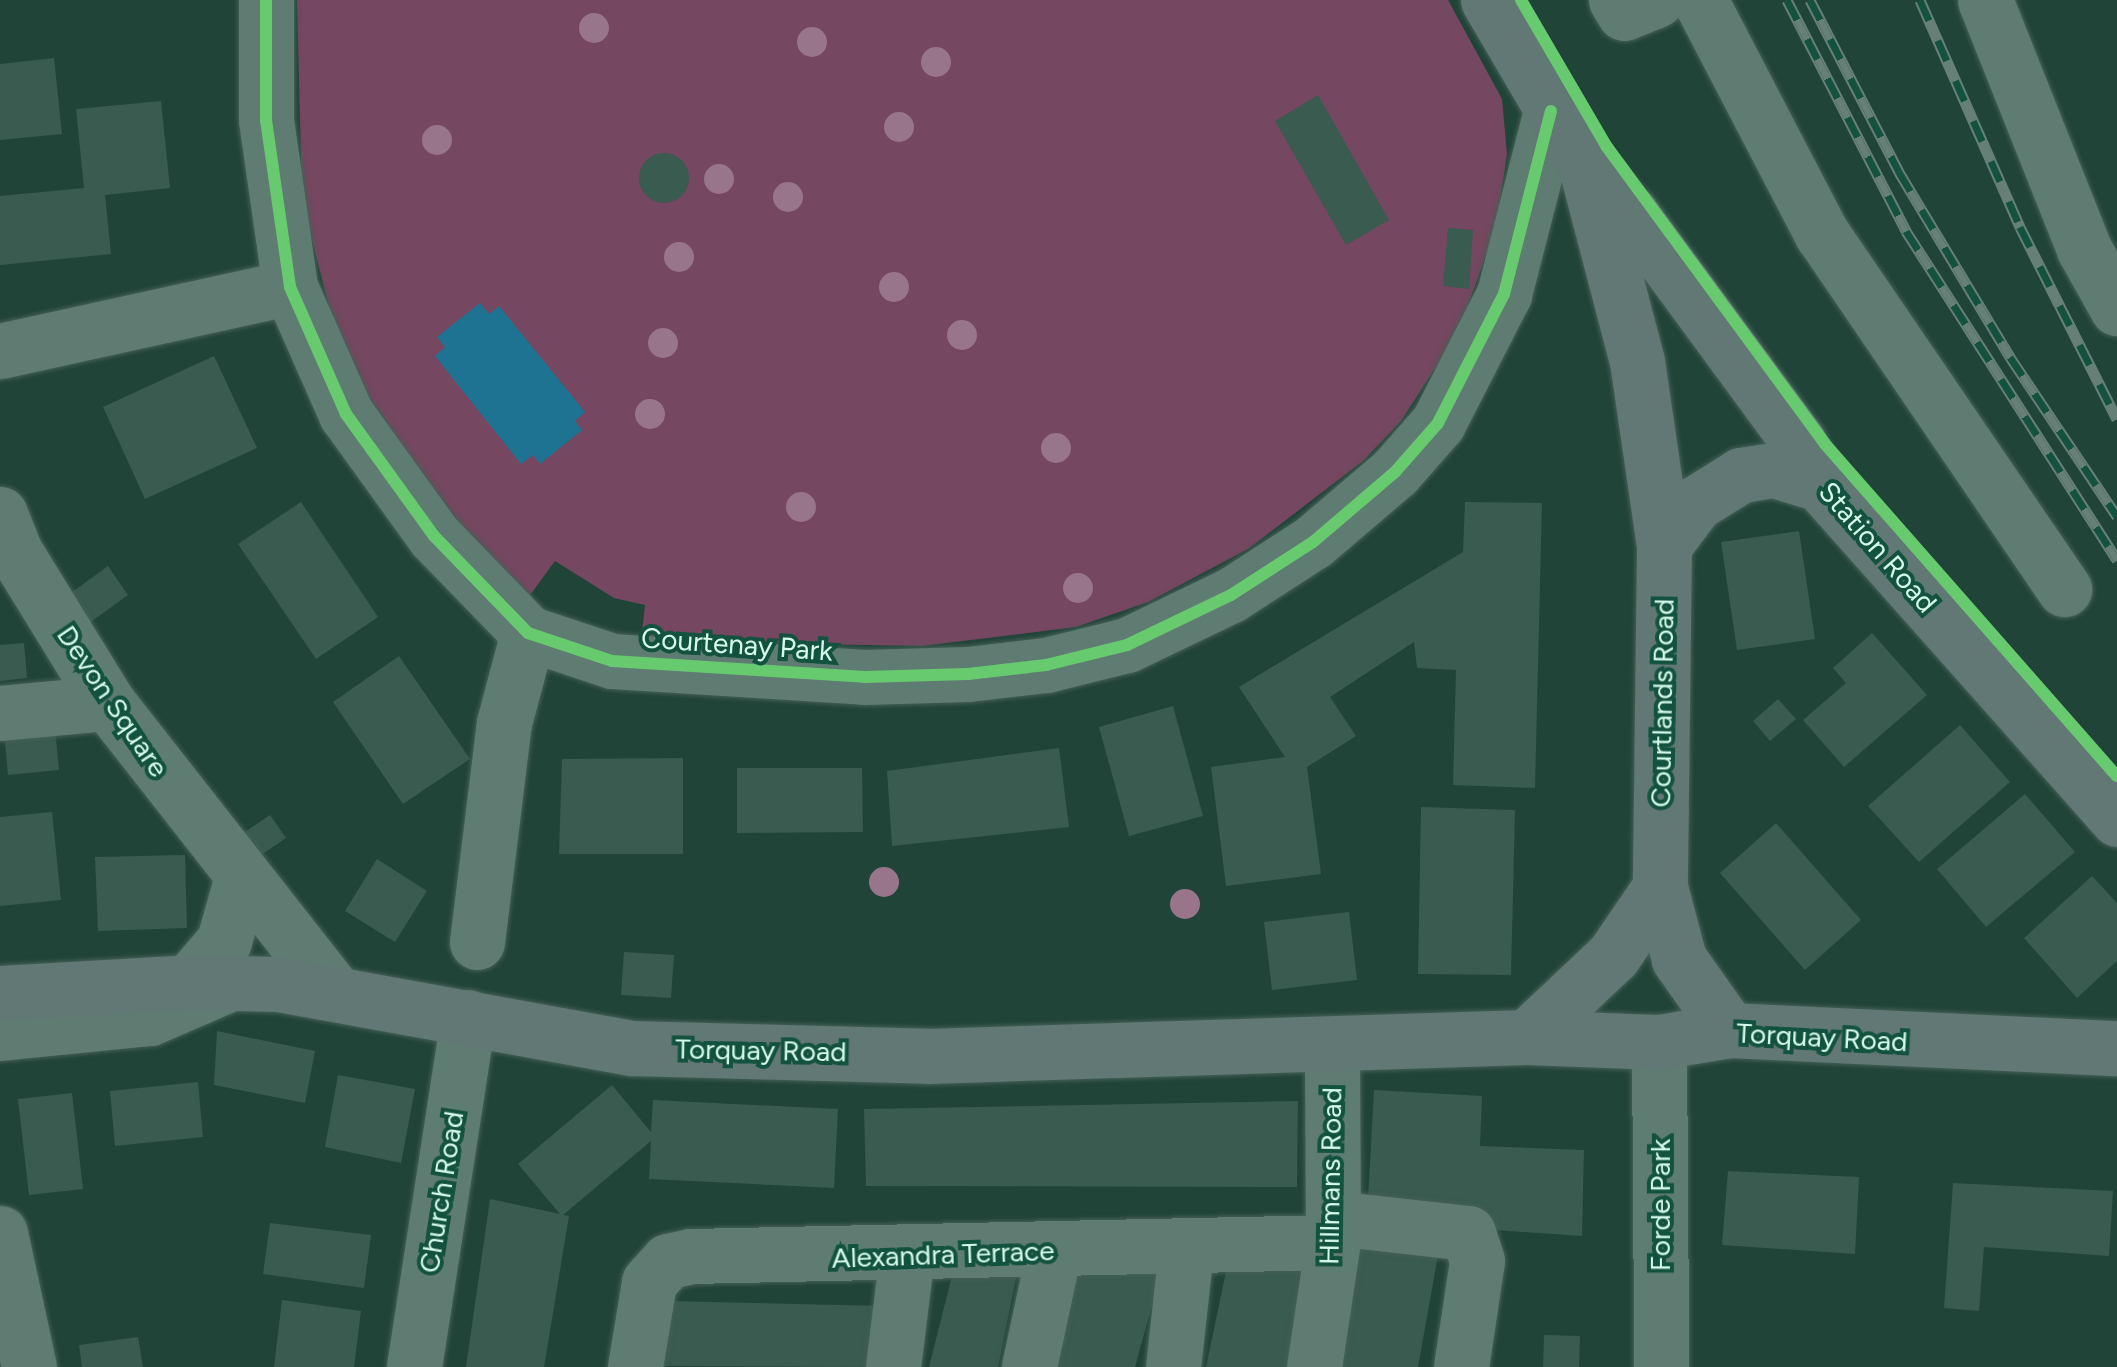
<!DOCTYPE html>
<style>
body{margin:0}
#map{position:relative;width:2117px;height:1367px;overflow:hidden;background:#214439;font-family:Figtree,sans-serif}
div>[style]{position:absolute}
[style*='--x']{left:calc(var(--x)*1px);top:calc(var(--y)*1px);width:calc(var(--w)*1px);rotate:calc(var(--a)*1deg)}
.green>*{inset:0;background:#754760}
.water>*{inset:0;background:#1d7391}
.building>*{inset:0;background:#395b50}
.round{border-radius:50%}
.roads{filter:drop-shadow(0 0 2px #456056) drop-shadow(0 0 2px #456056)}
.minor>*{height:55px;margin:-27.5px;padding:0 27.5px;transform-origin:27.5px;border-radius:27.5px;background:#5f7c72}
.major>*{height:55px;margin:-27.5px;padding:0 27.5px;transform-origin:27.5px;border-radius:27.5px;background:#617875}
.rail>*{height:11px;margin-top:-5.5px;transform-origin:0;background:repeating-linear-gradient(90deg,#13523f 0 22px,#668078 0 44px);box-sizing:border-box;border-block:2px solid #668078}
.cycleway>*{height:12px;margin:-6px;padding:0 6px;transform-origin:6px;border-radius:6px;background:#67ca6e}
.trees>*{width:30px;height:30px;margin:-15px;border-radius:50%;background:#99758a}
span{translate:-50% -50%;white-space:nowrap;text-align:center;line-height:1.15;-webkit-text-stroke:8px #13523f;paint-order:stroke}
.street-label{font-size:28px;color:#d5faeb}
</style>
<div id="map">
<div class="green">
<i style="clip-path:polygon(297px 0,1448px 0,1502px 99px,1507px 154px,1496px 227px,1458px 333px,1401px 421px,1363px 461px,1248px 549px,1148px 602px,1076px 627px,922px 646px,641px 641px,645px 605px,614px 598px,555px 561px,530px 595px,459px 530px,370px 407px,336px 335px,302px 200px)"></i>
</div>
<div class="water">
<i style="clip-path:polygon(480px 303px,489px 314px,499px 306px,585px 412px,575px 421px,582px 430px,540px 464px,533px 455px,521px 464px,435px 356px,445px 347px,437px 337px)"></i>
</div>
<div class="building">
<i style="clip-path:polygon(54px 58px,62px 134px,0 140px,0 64px)"></i>
<i style="clip-path:polygon(1318px 95px,1389px 220px,1346px 245px,1275px 121px)"></i>
<i style="clip-path:polygon(161px 101px,170px 188px,105px 195px,111px 254px,0 265px,0 196px,84px 188px,76px 109px)"></i>
<i class="round" style="left:639px;top:153px;width:50px;height:50px"></i>
<i style="clip-path:polygon(1448px 228px,1473px 230px,1469px 289px,1443px 286px)"></i>
<i style="clip-path:polygon(214px 356px,257px 448px,145px 499px,103px 407px)"></i>
<i style="clip-path:polygon(301px 502px,378px 617px,316px 659px,238px 544px)"></i>
<i style="clip-path:polygon(1465px 502px,1542px 503px,1535px 788px,1453px 785px,1456px 670px,1417px 668px,1414px 642px,1330px 697px,1356px 736px,1307px 767px,1321px 874px,1226px 886px,1211px 767px,1285px 757px,1239px 687px,1463px 552px)"></i>
<i style="clip-path:polygon(1799px 531px,1815px 639px,1737px 650px,1721px 542px)"></i>
<i style="clip-path:polygon(108px 566px,128px 595px,88px 624px,68px 595px)"></i>
<i style="clip-path:polygon(1872px 633px,1927px 695px,1844px 767px,1803px 720px,1846px 683px,1833px 668px)"></i>
<i style="clip-path:polygon(24px 643px,27px 678px,0 681px,0 645px)"></i>
<i style="clip-path:polygon(399px 656px,470px 759px,403px 804px,333px 702px)"></i>
<i style="clip-path:polygon(1778px 699px,1796px 719px,1770px 741px,1753px 721px)"></i>
<i style="clip-path:polygon(1173px 706px,1203px 816px,1129px 836px,1099px 727px)"></i>
<i style="clip-path:polygon(54px 718px,59px 770px,8px 775px,3px 722px)"></i>
<i style="clip-path:polygon(1960px 725px,2010px 782px,1919px 862px,1868px 806px)"></i>
<i style="clip-path:polygon(1059px 748px,1069px 827px,892px 846px,887px 771px)"></i>
<i style="clip-path:polygon(683px 758px,683px 854px,559px 854px,562px 759px)"></i>
<i style="clip-path:polygon(737px 768px,862px 768px,863px 832px,737px 833px)"></i>
<i style="clip-path:polygon(2025px 794px,2075px 852px,1986px 927px,1937px 869px)"></i>
<i style="clip-path:polygon(1421px 807px,1515px 810px,1511px 975px,1418px 974px)"></i>
<i style="clip-path:polygon(52px 812px,61px 900px,0 906px,0 817px)"></i>
<i style="clip-path:polygon(270px 815px,286px 838px,252px 861px,236px 838px)"></i>
<i style="clip-path:polygon(1776px 823px,1861px 920px,1805px 970px,1720px 873px)"></i>
<i style="clip-path:polygon(185px 855px,187px 928px,98px 931px,95px 857px)"></i>
<i style="clip-path:polygon(377px 859px,427px 891px,395px 942px,345px 911px)"></i>
<i style="clip-path:polygon(2092px 876px,2117px 903px,2117px 961px,2077px 998px,2024px 938px)"></i>
<i style="clip-path:polygon(1349px 912px,1357px 980px,1272px 990px,1264px 922px)"></i>
<i style="clip-path:polygon(624px 952px,674px 955px,671px 998px,621px 995px)"></i>
<i style="clip-path:polygon(217px 1031px,315px 1051px,305px 1103px,214px 1085px)"></i>
<i style="clip-path:polygon(338px 1075px,415px 1089px,401px 1163px,325px 1147px)"></i>
<i style="clip-path:polygon(198px 1082px,203px 1137px,115px 1146px,110px 1091px)"></i>
<i style="clip-path:polygon(612px 1085px,651px 1132px,653px 1100px,838px 1109px,834px 1188px,649px 1179px,651px 1141px,563px 1215px,569px 1216px,544px 1367px,466px 1367px,490px 1199px,560px 1214px,518px 1164px)"></i>
<i style="clip-path:polygon(1374px 1090px,1482px 1096px,1480px 1146px,1584px 1150px,1582px 1236px,1480px 1229px,1368px 1199px)"></i>
<i style="clip-path:polygon(72px 1093px,83px 1189px,29px 1195px,18px 1099px)"></i>
<i style="clip-path:polygon(1298px 1101px,1297px 1187px,866px 1186px,864px 1109px)"></i>
<i style="clip-path:polygon(1728px 1171px,1859px 1177px,1855px 1254px,1722px 1245px)"></i>
<i style="clip-path:polygon(1953px 1183px,2113px 1191px,2109px 1256px,1984px 1247px,1979px 1311px,1944px 1308px)"></i>
<i style="clip-path:polygon(270px 1223px,371px 1235px,364px 1288px,263px 1274px)"></i>
<i style="clip-path:polygon(1364px 1230px,1440px 1244px,1418px 1367px,1340px 1367px)"></i>
<i style="clip-path:polygon(1293px 1266px,1303px 1276px,1287px 1367px,1206px 1367px,1227px 1267px)"></i>
<i style="clip-path:polygon(954px 1268px,1017px 1273px,998px 1367px,929px 1367px)"></i>
<i style="clip-path:polygon(1076px 1269px,1162px 1269px,1135px 1367px,1054px 1367px)"></i>
<i style="clip-path:polygon(282px 1300px,361px 1311px,354px 1367px,274px 1367px)"></i>
<i style="clip-path:polygon(667px 1301px,886px 1306px,874px 1367px,661px 1366px)"></i>
<i style="clip-path:polygon(1544px 1335px,1580px 1336px,1579px 1367px,1543px 1367px)"></i>
<i style="clip-path:polygon(138px 1337px,143px 1367px,82px 1367px,79px 1345px)"></i>
</div>
<div class="roads">
<div class="minor">
<i style="--x:266;--y:0;--w:120;--a:90"></i>
<i style="--x:266;--y:120;--w:169;--a:81.8"></i>
<i style="--x:290;--y:287;--w:139;--a:66.2"></i>
<i style="--x:346;--y:414;--w:150;--a:54.2"></i>
<i style="--x:434;--y:536;--w:135;--a:45.9"></i>
<i style="--x:528;--y:633;--w:89;--a:18.4"></i>
<i style="--x:612;--y:661;--w:253;--a:3.6"></i>
<i style="--x:864;--y:677;--w:104;--a:-1.7"></i>
<i style="--x:968;--y:674;--w:79;--a:-6.6"></i>
<i style="--x:1046;--y:665;--w:83;--a:-13.9"></i>
<i style="--x:1127;--y:645;--w:115;--a:-25.7"></i>
<i style="--x:1231;--y:595;--w:98;--a:-32.9"></i>
<i style="--x:1313;--y:542;--w:108;--a:-40.5"></i>
<i style="--x:1395;--y:472;--w:65;--a:-48.7"></i>
<i style="--x:1438;--y:423;--w:145;--a:-62.9"></i>
<i style="--x:1504;--y:294;--w:189;--a:-75.6"></i>
<i style="--x:1616;--y:0;--w:15;--a:58"></i>
<i style="--x:1624;--y:13;--w:35;--a:-22"></i>
<i style="--x:1700;--y:0;--w:264;--a:62.5"></i>
<i style="--x:1822;--y:234;--w:430;--a:55.7"></i>
<i style="--x:1985;--y:0;--w:268;--a:68.3"></i>
<i style="--x:2084;--y:249;--w:68;--a:60.8"></i>
<i style="--x:0;--y:351;--w:297;--a:-12.4"></i>
<i style="--x:0;--y:514;--w:41;--a:68.5"></i>
<i style="--x:15;--y:552;--w:177;--a:58.4"></i>
<i style="--x:108;--y:703;--w:366;--a:51.9"></i>
<i style="--x:0;--y:713;--w:108;--a:-5.3"></i>
<i style="--x:477;--y:942;--w:221;--a:-83"></i>
<i style="--x:504;--y:723;--w:93;--a:-75.1"></i>
<i style="--x:189;--y:982;--w:54;--a:-49.5"></i>
<i style="--x:224;--y:941;--w:63;--a:-74.4"></i>
<i style="--x:0;--y:1033;--w:151;--a:-5.7"></i>
<i style="--x:150;--y:1018;--w:90;--a:-23.4"></i>
<i style="--x:1659;--y:1042;--w:325;--a:89.6"></i>
<i style="--x:1334;--y:1218;--w:135;--a:6.4"></i>
<i style="--x:1468;--y:1233;--w:29;--a:72"></i>
<i style="--x:1477;--y:1261;--w:107;--a:98.6"></i>
<i style="--x:0;--y:1233;--w:137;--a:77.8"></i>
<i style="--x:414;--y:1367;--w:354;--a:-81.2"></i>
<i style="--x:635;--y:1367;--w:86;--a:-80.6"></i>
<i style="--x:649;--y:1282;--w:28;--a:-48"></i>
<i style="--x:668;--y:1261;--w:24;--a:-12"></i>
<i style="--x:691;--y:1256;--w:642;--a:-1.25"></i>
<i style="--x:893;--y:1367;--w:115;--a:-83"></i>
<i style="--x:1029;--y:1367;--w:120;--a:-77.9"></i>
<i style="--x:1173;--y:1367;--w:119;--a:-83.7"></i>
<i style="--x:1314;--y:1367;--w:126;--a:-81.4"></i>
<i style="--x:1333;--y:1242;--w:198;--a:-90.3"></i>
</div>
<div class="major">
<i style="--x:1488;--y:0;--w:194;--a:59.6"></i>
<i style="--x:1586;--y:167;--w:65;--a:46.2"></i>
<i style="--x:1631;--y:214;--w:282;--a:53.7"></i>
<i style="--x:1798;--y:441;--w:48;--a:62.9"></i>
<i style="--x:1820;--y:484;--w:448;--a:48.4"></i>
<i style="--x:1586;--y:167;--w:201;--a:75.3"></i>
<i style="--x:1637;--y:361;--w:186;--a:81.7"></i>
<i style="--x:1664;--y:545;--w:342;--a:90.7"></i>
<i style="--x:1660;--y:887;--w:74;--a:75.2"></i>
<i style="--x:1679;--y:959;--w:87;--a:54.8"></i>
<i style="--x:1664;--y:545;--w:53;--a:-52.7"></i>
<i style="--x:1696;--y:503;--w:53;--a:-31.9"></i>
<i style="--x:1741;--y:475;--w:33;--a:-9"></i>
<i style="--x:1774;--y:470;--w:48;--a:16.9"></i>
<i style="--x:0;--y:993;--w:189;--a:-3.3"></i>
<i style="--x:189;--y:982;--w:90;--a:1.3"></i>
<i style="--x:279;--y:984;--w:358;--a:10.3"></i>
<i style="--x:631;--y:1048;--w:297;--a:1.5"></i>
<i style="--x:928;--y:1056;--w:599;--a:-1.82"></i>
<i style="--x:1527;--y:1037;--w:132;--a:2.2"></i>
<i style="--x:1659;--y:1042;--w:71;--a:-9.7"></i>
<i style="--x:1729;--y:1030;--w:388;--a:2.7"></i>
<i style="--x:1527;--y:1037;--w:118;--a:-43.3"></i>
<i style="--x:1613;--y:956;--w:83;--a:-55.7"></i>
</div>
</div>
<div class="rail">
<i style="--x:1787;--y:0;--w:260;--a:62.7"></i>
<i style="--x:1906;--y:231;--w:391;--a:57.3"></i>
<i style="--x:1810;--y:0;--w:194;--a:62.6"></i>
<i style="--x:1899;--y:172;--w:216;--a:59"></i>
<i style="--x:2010;--y:357;--w:192;--a:56.1"></i>
<i style="--x:1920;--y:0;--w:248;--a:66.2"></i>
<i style="--x:2020;--y:227;--w:215;--a:63.2"></i>
</div>
<div class="cycleway">
<i style="--x:266;--y:0;--w:120;--a:90"></i>
<i style="--x:266;--y:120;--w:169;--a:81.8"></i>
<i style="--x:290;--y:287;--w:139;--a:66.2"></i>
<i style="--x:346;--y:414;--w:150;--a:54.2"></i>
<i style="--x:434;--y:536;--w:135;--a:45.9"></i>
<i style="--x:528;--y:633;--w:89;--a:18.4"></i>
<i style="--x:612;--y:661;--w:253;--a:3.6"></i>
<i style="--x:864;--y:677;--w:104;--a:-1.7"></i>
<i style="--x:968;--y:674;--w:79;--a:-6.6"></i>
<i style="--x:1046;--y:665;--w:83;--a:-13.9"></i>
<i style="--x:1127;--y:645;--w:115;--a:-25.7"></i>
<i style="--x:1231;--y:595;--w:98;--a:-32.9"></i>
<i style="--x:1313;--y:542;--w:108;--a:-40.5"></i>
<i style="--x:1395;--y:472;--w:65;--a:-48.7"></i>
<i style="--x:1438;--y:423;--w:145;--a:-62.9"></i>
<i style="--x:1504;--y:294;--w:189;--a:-75.6"></i>
<i style="--x:1521;--y:0;--w:170;--a:59.7"></i>
<i style="--x:1607;--y:147;--w:368;--a:53.7"></i>
<i style="--x:1825;--y:444;--w:442;--a:48.7"></i>
</div>
<div class="trees">
<i style="left:594px;top:28px"></i>
<i style="left:812px;top:42px"></i>
<i style="left:936px;top:62px"></i>
<i style="left:899px;top:127px"></i>
<i style="left:437px;top:140px"></i>
<i style="left:719px;top:179px"></i>
<i style="left:788px;top:197px"></i>
<i style="left:679px;top:257px"></i>
<i style="left:894px;top:287px"></i>
<i style="left:962px;top:335px"></i>
<i style="left:663px;top:343px"></i>
<i style="left:650px;top:414px"></i>
<i style="left:1056px;top:448px"></i>
<i style="left:801px;top:507px"></i>
<i style="left:1078px;top:588px"></i>
<i style="left:884px;top:882px"></i>
<i style="left:1185px;top:904px"></i>
</div>
<div class="street-label">
<span style="left:1878px;top:547px;rotate:49deg">Station Road</span>
<span style="left:737px;top:644px;rotate:4deg">Courtenay Park</span>
<span style="left:113px;top:701px;rotate:56deg">Devon Square</span>
<span style="left:1662px;top:703px;rotate:-89deg">Courtlands Road</span>
<span style="left:1822px;top:1037px;rotate:3deg">Torquay Road</span>
<span style="left:761px;top:1050px;rotate:1deg">Torquay Road</span>
<span style="left:1330px;top:1176px;rotate:-89deg">Hillmans Road</span>
<span style="left:441px;top:1192px;rotate:-81deg">Church Road</span>
<span style="left:1660px;top:1205px;rotate:-90deg">Forde Park</span>
<span style="left:943px;top:1254px;rotate:-2deg">Alexandra Terrace</span>
</div>
</div>
